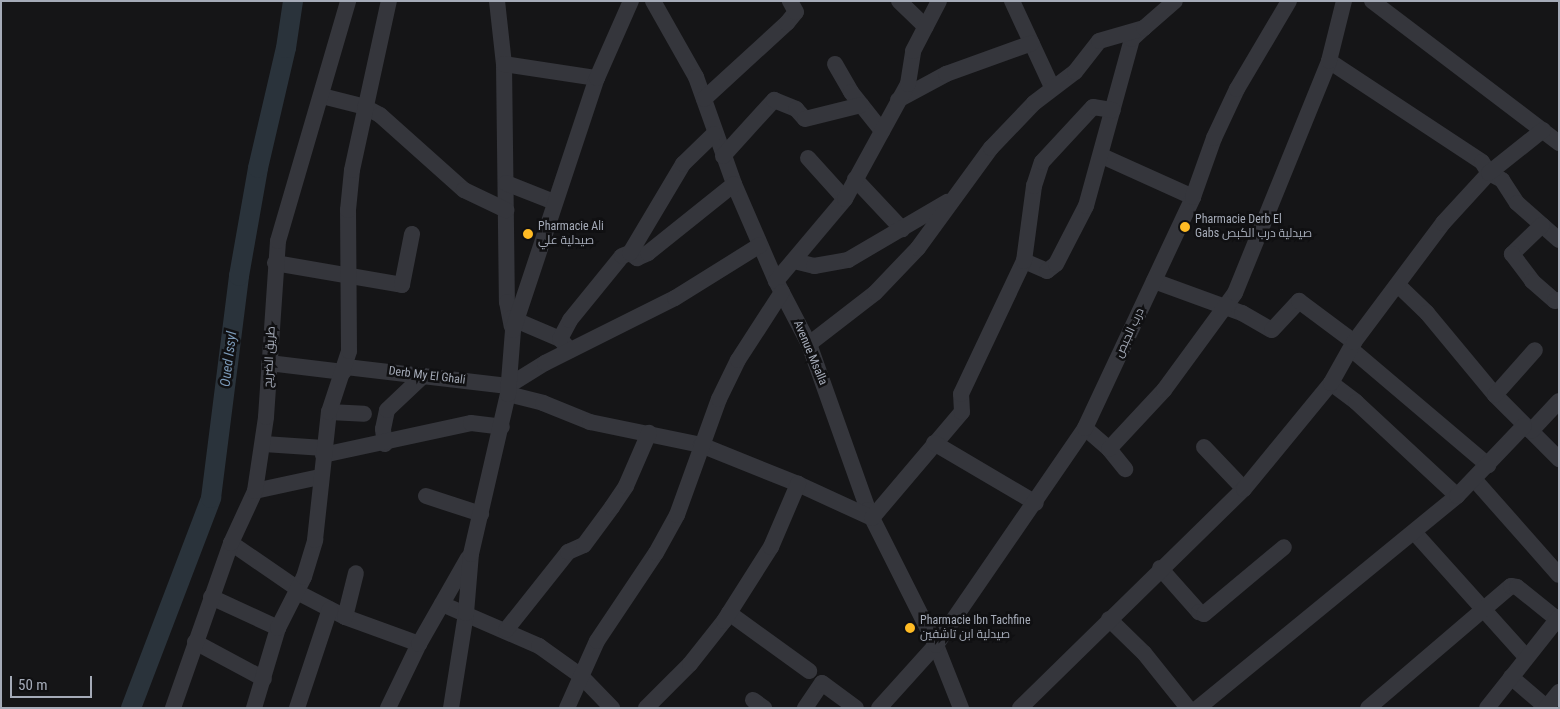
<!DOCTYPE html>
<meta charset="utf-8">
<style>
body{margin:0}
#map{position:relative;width:1560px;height:709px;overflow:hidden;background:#151517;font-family:"Roboto Condensed",Cairo,sans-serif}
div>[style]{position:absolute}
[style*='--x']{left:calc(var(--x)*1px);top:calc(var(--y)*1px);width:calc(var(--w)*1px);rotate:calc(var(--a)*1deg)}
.river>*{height:20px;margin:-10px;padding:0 10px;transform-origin:10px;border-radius:10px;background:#2a333b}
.minor>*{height:16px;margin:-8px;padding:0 8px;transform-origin:8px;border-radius:8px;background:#35363c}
.dots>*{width:14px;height:14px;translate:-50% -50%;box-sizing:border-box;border:2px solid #101012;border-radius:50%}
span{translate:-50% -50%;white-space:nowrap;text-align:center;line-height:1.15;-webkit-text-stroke:5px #101012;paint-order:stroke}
.poi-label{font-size:12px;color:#a5abb8}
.left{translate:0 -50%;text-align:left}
.street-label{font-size:12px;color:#a5abb8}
.water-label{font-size:14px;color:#7a98b6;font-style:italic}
.frame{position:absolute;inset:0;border:2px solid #a5abb8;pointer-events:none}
.scale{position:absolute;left:10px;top:676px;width:82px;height:22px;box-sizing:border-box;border:2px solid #a5abb8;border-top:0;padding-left:6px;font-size:15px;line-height:18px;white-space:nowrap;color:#a5abb8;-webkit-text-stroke:4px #101012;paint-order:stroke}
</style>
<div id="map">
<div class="river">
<i style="--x:131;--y:708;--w:225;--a:-69.1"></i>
<i style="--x:211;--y:498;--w:224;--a:-82.8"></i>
<i style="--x:239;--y:276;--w:110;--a:-80"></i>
<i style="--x:258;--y:168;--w:123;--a:-76.9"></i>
<i style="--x:286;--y:48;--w:48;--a:-81.5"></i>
</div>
<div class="minor">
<i style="--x:497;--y:1;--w:63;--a:83.7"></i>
<i style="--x:504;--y:64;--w:238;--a:89.3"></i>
<i style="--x:507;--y:302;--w:25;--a:79"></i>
<i style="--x:653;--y:1;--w:87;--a:60.5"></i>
<i style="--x:696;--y:77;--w:114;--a:70.4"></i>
<i style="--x:734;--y:184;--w:106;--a:66.6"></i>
<i style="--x:776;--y:281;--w:71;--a:62.4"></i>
<i style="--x:809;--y:344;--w:176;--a:70.4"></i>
<i style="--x:868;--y:510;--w:151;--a:63.3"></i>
<i style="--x:936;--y:645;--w:68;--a:68.4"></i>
<i style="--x:899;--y:1;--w:37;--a:44"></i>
<i style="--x:1012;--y:1;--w:95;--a:65.1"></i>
<i style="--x:1372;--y:1;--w:235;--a:37.2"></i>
<i style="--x:1329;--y:61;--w:183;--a:33.4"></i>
<i style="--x:1482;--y:162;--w:13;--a:58"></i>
<i style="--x:1489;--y:173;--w:15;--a:28"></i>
<i style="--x:1502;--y:180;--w:27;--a:57"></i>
<i style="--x:1517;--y:203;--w:56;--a:41.4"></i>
<i style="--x:504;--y:64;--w:94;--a:8.6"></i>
<i style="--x:835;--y:64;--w:32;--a:60"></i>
<i style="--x:851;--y:92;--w:50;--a:51.5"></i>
<i style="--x:322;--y:96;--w:44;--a:14.3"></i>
<i style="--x:365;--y:107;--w:17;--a:28"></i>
<i style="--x:380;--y:115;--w:113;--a:41.8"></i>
<i style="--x:464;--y:190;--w:47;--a:25.5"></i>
<i style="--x:704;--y:99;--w:113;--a:-42.5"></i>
<i style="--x:787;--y:23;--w:14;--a:-51"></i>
<i style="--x:796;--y:12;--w:13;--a:-119"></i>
<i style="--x:898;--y:100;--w:55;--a:-28.4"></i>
<i style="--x:946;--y:74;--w:91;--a:-19.8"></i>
<i style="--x:723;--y:156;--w:76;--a:-47.7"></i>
<i style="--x:774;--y:100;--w:24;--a:22"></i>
<i style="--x:796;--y:109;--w:13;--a:48"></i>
<i style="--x:805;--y:119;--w:58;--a:-14"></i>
<i style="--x:1102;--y:156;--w:100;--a:24.3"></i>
<i style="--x:808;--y:158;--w:55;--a:47.9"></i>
<i style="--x:855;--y:179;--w:69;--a:46.8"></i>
<i style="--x:506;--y:183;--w:52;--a:21.6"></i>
<i style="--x:1542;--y:225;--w:42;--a:136"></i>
<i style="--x:1512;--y:254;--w:34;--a:53"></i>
<i style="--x:1532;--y:281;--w:30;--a:41"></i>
<i style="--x:1555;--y:301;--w:4;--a:-14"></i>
<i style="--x:630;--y:253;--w:9;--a:36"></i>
<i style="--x:637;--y:258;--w:12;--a:-24"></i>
<i style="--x:648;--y:253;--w:110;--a:-38.7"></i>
<i style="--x:794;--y:261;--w:21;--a:14"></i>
<i style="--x:814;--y:266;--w:35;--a:-10"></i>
<i style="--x:848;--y:260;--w:115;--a:-30.4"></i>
<i style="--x:1024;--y:261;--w:25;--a:23"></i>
<i style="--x:1047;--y:271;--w:11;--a:-38"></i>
<i style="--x:1056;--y:264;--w:65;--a:-62.7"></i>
<i style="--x:1086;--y:206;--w:173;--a:-74.6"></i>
<i style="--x:1132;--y:39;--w:16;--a:-43"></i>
<i style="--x:275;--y:263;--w:129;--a:9.8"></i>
<i style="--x:402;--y:285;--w:52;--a:-78.9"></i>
<i style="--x:776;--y:281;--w:107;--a:-49.9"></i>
<i style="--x:845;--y:199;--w:131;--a:-61.3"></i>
<i style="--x:908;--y:84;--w:33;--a:-81"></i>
<i style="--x:913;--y:51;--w:56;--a:-62.5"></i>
<i style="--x:1154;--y:281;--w:94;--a:20"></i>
<i style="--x:1242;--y:313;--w:34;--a:30"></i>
<i style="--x:1272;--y:330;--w:40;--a:-47"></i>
<i style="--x:1299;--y:301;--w:69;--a:36.7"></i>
<i style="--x:1399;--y:286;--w:39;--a:44"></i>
<i style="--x:1427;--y:313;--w:107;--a:50.3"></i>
<i style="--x:1495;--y:395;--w:91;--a:45"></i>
<i style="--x:511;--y:318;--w:53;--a:23.2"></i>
<i style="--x:809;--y:344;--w:83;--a:-37.7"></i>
<i style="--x:875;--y:293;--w:62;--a:-46.3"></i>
<i style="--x:918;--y:248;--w:124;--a:-53.9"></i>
<i style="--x:991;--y:148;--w:62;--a:-46.3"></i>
<i style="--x:1034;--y:103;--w:51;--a:-37.1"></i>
<i style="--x:1075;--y:72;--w:39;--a:-52"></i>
<i style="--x:1099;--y:41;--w:47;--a:-16.1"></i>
<i style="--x:1144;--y:28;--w:41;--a:-41.1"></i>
<i style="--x:1351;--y:349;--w:180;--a:40.3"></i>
<i style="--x:570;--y:350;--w:15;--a:-132"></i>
<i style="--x:560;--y:339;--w:21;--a:-62"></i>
<i style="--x:570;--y:320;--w:82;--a:-50.9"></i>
<i style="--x:622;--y:256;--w:9;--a:-21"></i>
<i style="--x:630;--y:253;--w:104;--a:-59.2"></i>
<i style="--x:683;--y:164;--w:43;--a:-44.1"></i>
<i style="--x:269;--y:363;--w:75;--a:6.9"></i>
<i style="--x:346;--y:367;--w:163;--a:6.7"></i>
<i style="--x:508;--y:386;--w:44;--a:-31.9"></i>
<i style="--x:545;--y:363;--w:145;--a:-26.6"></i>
<i style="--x:675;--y:298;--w:100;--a:-31.9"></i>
<i style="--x:1331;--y:383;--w:31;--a:37"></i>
<i style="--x:1356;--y:402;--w:138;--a:42.9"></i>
<i style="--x:508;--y:394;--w:36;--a:14"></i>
<i style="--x:543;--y:403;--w:51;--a:22"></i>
<i style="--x:590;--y:422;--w:113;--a:11.7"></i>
<i style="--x:701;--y:445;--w:105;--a:21.9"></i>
<i style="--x:798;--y:484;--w:81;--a:24.7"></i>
<i style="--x:872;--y:518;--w:139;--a:-49.7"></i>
<i style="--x:962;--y:412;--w:18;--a:-93"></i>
<i style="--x:961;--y:394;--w:147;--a:-64.7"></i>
<i style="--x:1024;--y:261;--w:76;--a:-82.4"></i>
<i style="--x:1034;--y:186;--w:25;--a:-72"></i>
<i style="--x:1042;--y:162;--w:75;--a:-47.2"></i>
<i style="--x:1093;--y:107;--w:20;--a:9"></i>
<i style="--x:1495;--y:395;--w:60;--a:-48.4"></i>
<i style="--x:329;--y:412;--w:35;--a:3"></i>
<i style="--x:1085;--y:428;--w:32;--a:41"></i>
<i style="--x:1109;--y:449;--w:26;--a:51"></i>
<i style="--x:1531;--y:431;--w:41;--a:-47"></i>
<i style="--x:934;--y:443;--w:118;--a:30.5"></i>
<i style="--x:264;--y:444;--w:60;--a:3.8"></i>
<i style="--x:385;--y:444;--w:15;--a:-98"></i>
<i style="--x:383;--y:429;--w:19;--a:-78"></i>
<i style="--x:387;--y:410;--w:50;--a:-43.4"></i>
<i style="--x:1204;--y:447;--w:58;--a:46.4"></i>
<i style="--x:1109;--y:449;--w:81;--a:-47"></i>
<i style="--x:1164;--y:390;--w:120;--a:-53.8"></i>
<i style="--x:1235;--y:293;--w:250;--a:-67.9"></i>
<i style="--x:1329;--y:61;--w:62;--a:-76"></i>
<i style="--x:323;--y:455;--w:151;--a:-12.2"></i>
<i style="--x:471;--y:423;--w:31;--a:7"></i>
<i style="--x:1474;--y:479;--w:128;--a:48.5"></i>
<i style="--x:255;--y:491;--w:66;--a:-12.2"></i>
<i style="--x:426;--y:496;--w:58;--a:18.1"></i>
<i style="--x:1414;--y:532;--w:168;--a:48.1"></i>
<i style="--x:231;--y:543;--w:81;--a:34.5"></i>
<i style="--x:1160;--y:568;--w:59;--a:48.4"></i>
<i style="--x:1199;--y:612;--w:5;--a:22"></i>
<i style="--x:1204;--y:614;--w:104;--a:-39.9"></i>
<i style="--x:297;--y:592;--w:54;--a:27.5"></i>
<i style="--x:345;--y:617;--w:79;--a:20"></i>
<i style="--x:211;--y:597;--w:74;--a:24.8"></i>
<i style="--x:442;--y:604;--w:106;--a:23.4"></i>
<i style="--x:539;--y:646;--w:52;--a:35.5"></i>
<i style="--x:581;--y:676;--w:45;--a:45.9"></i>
<i style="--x:729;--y:613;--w:99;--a:35.9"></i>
<i style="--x:345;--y:617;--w:45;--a:-76"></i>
<i style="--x:1109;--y:619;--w:49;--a:44.2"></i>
<i style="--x:1144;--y:653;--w:70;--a:51.3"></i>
<i style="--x:506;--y:630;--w:100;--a:-51.5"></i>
<i style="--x:568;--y:552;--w:17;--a:-24"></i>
<i style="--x:584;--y:545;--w:47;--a:-53.6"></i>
<i style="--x:612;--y:507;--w:25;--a:-56"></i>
<i style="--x:626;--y:486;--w:58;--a:-66.5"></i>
<i style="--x:195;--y:642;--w:78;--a:28.2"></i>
<i style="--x:1511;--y:677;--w:46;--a:40.6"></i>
<i style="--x:753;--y:700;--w:14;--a:36"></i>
<i style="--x:173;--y:708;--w:175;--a:-70.6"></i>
<i style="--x:231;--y:543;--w:57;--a:-65.2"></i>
<i style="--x:255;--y:491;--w:75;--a:-81.5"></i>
<i style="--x:266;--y:417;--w:176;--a:-86.1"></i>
<i style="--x:278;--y:241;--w:250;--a:-73.7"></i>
<i style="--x:254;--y:708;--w:84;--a:-73.3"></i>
<i style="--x:278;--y:628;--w:57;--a:-63"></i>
<i style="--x:304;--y:577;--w:39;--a:-73"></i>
<i style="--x:315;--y:540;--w:129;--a:-83.8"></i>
<i style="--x:329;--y:412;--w:64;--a:-71.8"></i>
<i style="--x:349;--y:351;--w:141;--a:-90.4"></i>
<i style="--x:348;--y:210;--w:40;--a:-84.3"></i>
<i style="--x:352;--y:170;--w:173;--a:-77.7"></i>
<i style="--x:297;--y:708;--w:104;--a:-71.6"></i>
<i style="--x:388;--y:708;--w:71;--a:-64.2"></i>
<i style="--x:419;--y:644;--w:99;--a:-60.3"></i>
<i style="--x:451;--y:708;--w:96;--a:-81"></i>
<i style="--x:466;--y:613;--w:59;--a:-85.2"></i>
<i style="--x:471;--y:554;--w:164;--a:-77"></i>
<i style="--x:508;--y:394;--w:64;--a:-85.5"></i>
<i style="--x:513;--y:330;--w:266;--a:-71.6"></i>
<i style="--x:597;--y:78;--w:84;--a:-66.2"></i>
<i style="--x:567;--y:708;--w:73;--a:-65.9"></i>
<i style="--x:597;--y:641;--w:106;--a:-56.2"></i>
<i style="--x:656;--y:553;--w:43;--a:-61.1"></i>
<i style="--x:677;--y:515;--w:123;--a:-70.1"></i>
<i style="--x:719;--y:399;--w:43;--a:-64"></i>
<i style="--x:738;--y:360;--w:81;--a:-57.1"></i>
<i style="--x:646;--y:708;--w:62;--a:-45"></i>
<i style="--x:690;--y:664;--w:55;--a:-51.7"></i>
<i style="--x:724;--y:621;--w:88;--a:-57.6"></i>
<i style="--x:771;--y:547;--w:69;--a:-66.8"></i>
<i style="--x:805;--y:708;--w:30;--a:-56"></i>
<i style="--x:822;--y:683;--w:42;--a:36.3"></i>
<i style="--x:879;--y:708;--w:85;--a:-47.9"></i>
<i style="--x:936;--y:645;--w:263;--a:-55.5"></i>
<i style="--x:1085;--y:428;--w:255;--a:-64.9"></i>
<i style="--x:1193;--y:197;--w:63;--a:-70.4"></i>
<i style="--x:1214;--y:138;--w:54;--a:-64.9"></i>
<i style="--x:1237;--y:89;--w:102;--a:-59.4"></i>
<i style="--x:1020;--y:708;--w:313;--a:-44.4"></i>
<i style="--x:1244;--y:489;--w:137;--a:-50.6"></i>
<i style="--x:1331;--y:383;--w:47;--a:-60.7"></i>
<i style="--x:1354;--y:342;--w:149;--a:-53.2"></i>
<i style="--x:1443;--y:223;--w:68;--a:-47.4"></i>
<i style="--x:1489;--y:173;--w:69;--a:-38.5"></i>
<i style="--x:1198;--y:708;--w:335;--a:-39.3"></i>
<i style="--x:1457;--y:496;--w:97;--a:-46.3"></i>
<i style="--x:1368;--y:708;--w:188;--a:-40.5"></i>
<i style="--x:1511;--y:586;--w:6;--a:9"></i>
<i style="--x:1517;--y:587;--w:51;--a:38.7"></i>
<i style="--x:1487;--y:708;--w:116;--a:-51.6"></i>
<i style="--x:1546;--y:708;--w:21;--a:-51"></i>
</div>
<div class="dots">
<i style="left:1185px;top:227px;background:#ffbb24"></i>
<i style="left:528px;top:234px;background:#ffbb24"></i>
<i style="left:910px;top:628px;background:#ffbb24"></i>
</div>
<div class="poi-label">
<span class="left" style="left:1195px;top:227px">Pharmacie Derb El<br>Gabs صيدلية درب الكبص</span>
<span class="left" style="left:538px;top:234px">Pharmacie Ali<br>صيدلية علي</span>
<span class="left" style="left:920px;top:628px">Pharmacie Ibn Tachfine<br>صيدلية ابن تاشفين</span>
</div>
<div class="street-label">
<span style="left:1130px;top:333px;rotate:-65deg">درب الجبص</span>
<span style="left:810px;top:353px;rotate:67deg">Avenue Msalla</span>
<span style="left:270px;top:357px;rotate:-87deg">طريق الضريح</span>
<span style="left:427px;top:376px;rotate:7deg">Derb My El Ghali</span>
</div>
<div class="water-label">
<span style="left:228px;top:359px;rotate:-83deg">Oued Issyl</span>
</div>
<div class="frame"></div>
<div class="scale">50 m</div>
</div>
